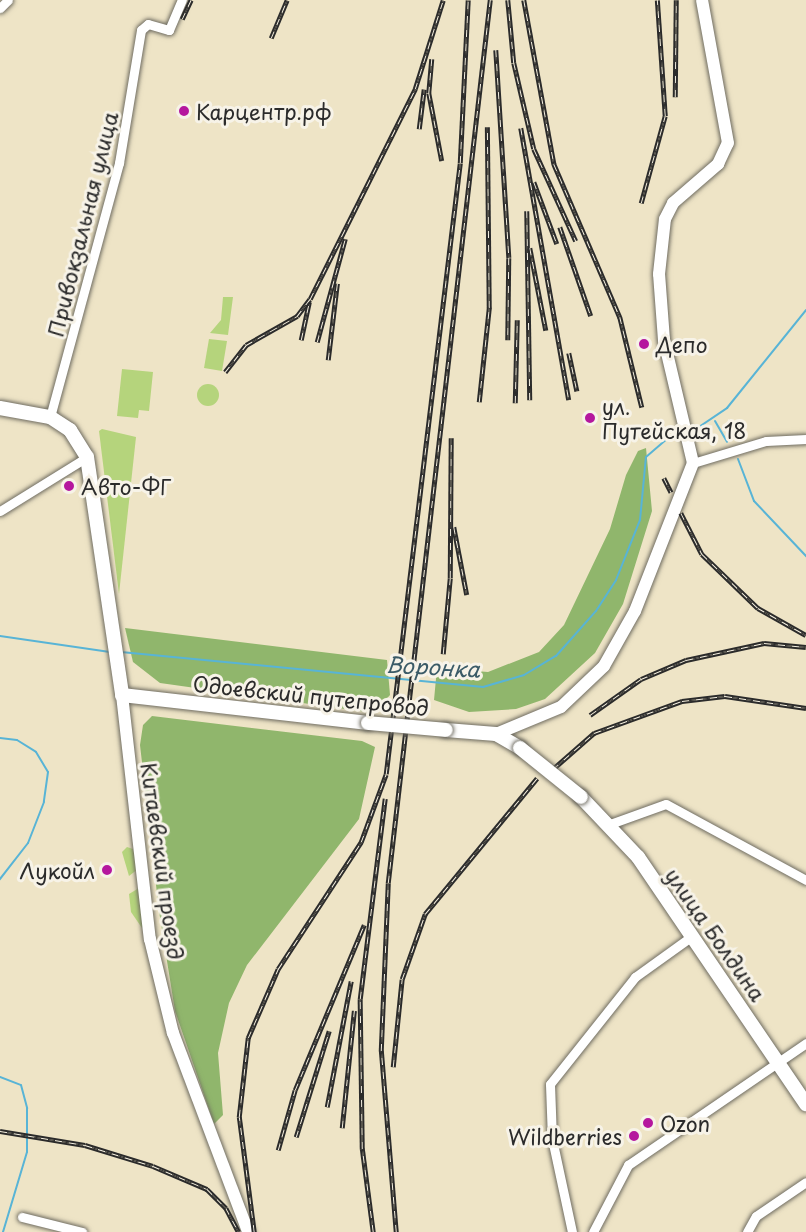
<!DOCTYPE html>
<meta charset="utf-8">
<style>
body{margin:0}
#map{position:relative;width:806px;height:1232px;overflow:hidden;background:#eee4c6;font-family:"Playpen Sans",sans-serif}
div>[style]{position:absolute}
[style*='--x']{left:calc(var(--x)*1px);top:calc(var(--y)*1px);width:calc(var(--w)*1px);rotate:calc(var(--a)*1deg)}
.green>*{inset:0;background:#b5d47c}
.round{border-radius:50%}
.forest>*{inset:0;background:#90b66c}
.stream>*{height:2px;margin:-1px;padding:0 1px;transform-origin:1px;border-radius:1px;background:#58b4d6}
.roads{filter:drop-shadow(0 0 2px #6f6c61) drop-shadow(0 0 2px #6f6c61)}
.street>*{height:9px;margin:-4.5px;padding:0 4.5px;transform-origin:4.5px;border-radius:4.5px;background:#fff}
.secondary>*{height:12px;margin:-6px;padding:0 6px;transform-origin:6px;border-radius:6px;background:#fff}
.primary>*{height:14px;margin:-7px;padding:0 7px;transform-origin:7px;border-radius:7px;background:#fff}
.rail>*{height:4.5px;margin-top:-2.25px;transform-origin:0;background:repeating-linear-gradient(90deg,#f7f3e8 0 7px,#2b2b2b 0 14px);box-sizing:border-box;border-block:2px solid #2b2b2b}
.bridges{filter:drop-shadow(0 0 2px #6f6c61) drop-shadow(0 0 2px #6f6c61)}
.primary-bridge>*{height:14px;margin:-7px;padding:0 7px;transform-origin:7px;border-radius:7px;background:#fff}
.dots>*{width:16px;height:16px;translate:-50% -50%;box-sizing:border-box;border:3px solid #f7f3e8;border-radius:50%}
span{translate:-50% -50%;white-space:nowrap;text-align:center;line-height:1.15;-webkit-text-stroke:6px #f7f3e8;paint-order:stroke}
.poi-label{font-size:21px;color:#2b2b2b}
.left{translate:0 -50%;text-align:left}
.right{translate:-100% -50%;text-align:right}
.street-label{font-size:21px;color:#2b2b2b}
.water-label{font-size:22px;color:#3b5b67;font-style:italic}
</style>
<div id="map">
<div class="green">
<i style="clip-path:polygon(223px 297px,233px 297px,228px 335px,210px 333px,221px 320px)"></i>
<i style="clip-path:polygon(209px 339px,227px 341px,222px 371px,204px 368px)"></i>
<i style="clip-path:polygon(122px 369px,153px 372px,149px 411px,139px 410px,138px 418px,117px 416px)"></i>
<i class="round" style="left:197px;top:384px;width:22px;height:22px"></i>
<i style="clip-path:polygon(102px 429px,136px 437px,119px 594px,99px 431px)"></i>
<i style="clip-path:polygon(127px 847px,133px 849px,138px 869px,129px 876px,122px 852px)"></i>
<i style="clip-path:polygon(139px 888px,145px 925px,142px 928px,131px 912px,129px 894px)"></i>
</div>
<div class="forest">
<i style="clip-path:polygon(646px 448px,652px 511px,623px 604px,595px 653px,545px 699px,516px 709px,469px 712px,434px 700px,437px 668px,488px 672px,539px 652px,564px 625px,610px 529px,626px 475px,638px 451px)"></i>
<i style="clip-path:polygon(125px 628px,387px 660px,390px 695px,374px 713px,160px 683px,133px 662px)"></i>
<i style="clip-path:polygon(152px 716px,362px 741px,375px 747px,359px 819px,247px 965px,229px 1003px,218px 1053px,223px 1115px,214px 1124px,175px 1011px,159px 911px,140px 745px,143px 725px)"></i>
</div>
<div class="stream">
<i style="--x:715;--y:421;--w:24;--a:60"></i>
<i style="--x:690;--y:433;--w:45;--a:-34"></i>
<i style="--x:727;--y:408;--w:126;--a:-51.1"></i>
<i style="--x:738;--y:459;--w:45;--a:69.1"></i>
<i style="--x:754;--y:501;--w:76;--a:46.6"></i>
<i style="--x:0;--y:636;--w:111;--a:8.3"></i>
<i style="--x:121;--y:652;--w:364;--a:5.5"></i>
<i style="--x:483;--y:687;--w:43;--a:-16.3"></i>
<i style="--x:524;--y:675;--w:37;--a:-31"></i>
<i style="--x:556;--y:656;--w:60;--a:-48.4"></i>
<i style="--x:596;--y:611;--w:37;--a:-57"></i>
<i style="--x:616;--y:580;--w:65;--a:-68.2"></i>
<i style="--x:640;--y:520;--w:63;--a:-84.6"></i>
<i style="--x:646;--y:457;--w:28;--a:-41"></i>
<i style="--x:667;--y:439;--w:15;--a:-16"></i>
<i style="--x:0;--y:738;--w:17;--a:7"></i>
<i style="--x:17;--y:740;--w:22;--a:32"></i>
<i style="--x:36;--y:752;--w:23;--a:59"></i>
<i style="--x:48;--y:772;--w:30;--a:98"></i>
<i style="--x:44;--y:802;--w:44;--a:111.3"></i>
<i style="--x:28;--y:843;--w:46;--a:127.9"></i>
<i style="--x:0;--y:1077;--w:22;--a:21"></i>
<i style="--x:21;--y:1085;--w:24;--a:75"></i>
<i style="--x:27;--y:1108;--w:44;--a:90"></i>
<i style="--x:27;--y:1152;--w:84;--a:106.7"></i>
</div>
<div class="roads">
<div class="street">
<i style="--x:0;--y:8;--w:11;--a:-45"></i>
<i style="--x:50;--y:417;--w:263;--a:-74.8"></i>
<i style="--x:119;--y:163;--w:135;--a:-80.6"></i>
<i style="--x:141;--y:30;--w:9;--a:-41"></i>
<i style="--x:148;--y:24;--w:22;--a:16"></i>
<i style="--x:169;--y:30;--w:33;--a:-67"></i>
<i style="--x:693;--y:463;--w:76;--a:-16.8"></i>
<i style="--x:766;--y:441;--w:40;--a:-2.9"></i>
<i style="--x:0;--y:511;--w:102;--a:-31.8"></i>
<i style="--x:610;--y:824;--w:59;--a:-19.7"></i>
<i style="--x:666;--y:804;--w:159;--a:28.5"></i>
<i style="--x:22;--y:1217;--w:62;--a:14"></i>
<i style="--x:572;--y:1232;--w:95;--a:-102.1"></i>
<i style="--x:552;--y:1139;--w:55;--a:-92.1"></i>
<i style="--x:550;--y:1084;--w:137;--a:-51.5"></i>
<i style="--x:635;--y:977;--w:70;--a:-35.7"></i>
<i style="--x:593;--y:1232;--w:76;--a:-62.4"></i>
<i style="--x:628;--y:1165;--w:216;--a:-34.4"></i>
<i style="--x:747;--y:1232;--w:18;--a:-61"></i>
<i style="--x:756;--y:1216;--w:60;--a:-34.2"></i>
</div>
<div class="secondary">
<i style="--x:122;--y:695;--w:246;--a:83.5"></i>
<i style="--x:150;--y:939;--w:97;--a:76.3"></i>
<i style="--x:173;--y:1033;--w:213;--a:69.3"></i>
<i style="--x:496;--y:734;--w:70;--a:-22.6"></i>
<i style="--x:561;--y:707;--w:59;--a:-43.6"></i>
<i style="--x:604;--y:666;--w:63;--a:-60.6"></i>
<i style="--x:635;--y:611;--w:159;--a:-68.6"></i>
<i style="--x:693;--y:463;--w:126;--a:-103.3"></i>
<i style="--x:664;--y:340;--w:66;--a:-94.3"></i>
<i style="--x:659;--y:274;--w:55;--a:-83.8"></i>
<i style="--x:665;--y:219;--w:18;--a:-63"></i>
<i style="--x:673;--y:203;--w:60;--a:-40.9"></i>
<i style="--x:718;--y:164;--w:23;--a:-65"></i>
<i style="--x:728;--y:143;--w:145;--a:-100.3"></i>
</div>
<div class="primary">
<i style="--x:0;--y:408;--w:51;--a:10.2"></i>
<i style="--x:50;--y:417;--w:24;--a:33"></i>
<i style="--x:70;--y:430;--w:32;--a:58"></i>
<i style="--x:87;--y:457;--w:241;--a:81.6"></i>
<i style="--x:122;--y:695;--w:248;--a:6.5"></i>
<i style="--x:446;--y:730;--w:50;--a:4.6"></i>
<i style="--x:496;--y:734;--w:28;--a:30"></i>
<i style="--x:581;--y:797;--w:83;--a:46.5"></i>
<i style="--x:638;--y:857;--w:299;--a:55.8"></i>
</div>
</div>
<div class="rail">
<i style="--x:508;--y:0;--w:63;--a:84.6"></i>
<i style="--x:514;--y:63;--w:88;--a:76.9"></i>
<i style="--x:534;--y:149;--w:101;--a:65.5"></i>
<i style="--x:524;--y:0;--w:167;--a:79.6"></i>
<i style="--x:554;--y:164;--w:167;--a:66.7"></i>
<i style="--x:620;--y:317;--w:93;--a:76.3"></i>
<i style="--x:182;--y:19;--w:21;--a:-65"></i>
<i style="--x:271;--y:38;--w:41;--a:-67.2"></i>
<i style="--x:496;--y:50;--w:208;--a:86.4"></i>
<i style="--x:509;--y:258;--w:82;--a:90.7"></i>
<i style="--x:432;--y:59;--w:34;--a:95"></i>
<i style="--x:429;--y:93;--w:69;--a:79.2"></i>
<i style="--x:675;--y:97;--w:97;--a:-89.4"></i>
<i style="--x:521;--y:128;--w:276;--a:80"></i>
<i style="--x:419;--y:129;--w:40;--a:-82.9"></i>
<i style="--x:534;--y:182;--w:66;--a:69.6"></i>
<i style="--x:641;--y:203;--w:90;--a:-74.6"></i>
<i style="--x:665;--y:116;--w:116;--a:-93.9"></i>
<i style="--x:527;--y:211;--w:189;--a:89.1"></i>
<i style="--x:560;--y:227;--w:94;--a:70.8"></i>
<i style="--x:530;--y:248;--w:84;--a:79"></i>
<i style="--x:301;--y:340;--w:39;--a:-78"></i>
<i style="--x:317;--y:342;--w:107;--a:-74.8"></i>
<i style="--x:569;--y:353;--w:39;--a:78"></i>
<i style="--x:328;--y:360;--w:77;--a:-83.2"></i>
<i style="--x:225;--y:372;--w:34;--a:-52"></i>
<i style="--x:246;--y:345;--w:59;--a:-29.6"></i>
<i style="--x:297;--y:316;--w:21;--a:-53"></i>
<i style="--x:310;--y:299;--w:235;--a:-63.4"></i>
<i style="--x:415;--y:89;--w:93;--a:-72.5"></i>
<i style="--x:479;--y:402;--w:95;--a:-83.9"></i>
<i style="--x:489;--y:308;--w:181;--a:-90.6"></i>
<i style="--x:515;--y:403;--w:83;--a:-88.6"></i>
<i style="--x:664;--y:478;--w:16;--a:63"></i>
<i style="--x:681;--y:513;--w:46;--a:62.9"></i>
<i style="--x:702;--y:554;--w:78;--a:44"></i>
<i style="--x:758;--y:608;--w:55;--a:29.4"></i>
<i style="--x:454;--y:527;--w:69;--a:79.2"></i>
<i style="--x:443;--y:654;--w:76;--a:-84.7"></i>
<i style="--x:450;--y:578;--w:140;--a:-89.6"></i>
<i style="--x:590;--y:715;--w:62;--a:-35.2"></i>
<i style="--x:641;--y:679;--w:49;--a:-22.9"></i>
<i style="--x:686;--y:660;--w:80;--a:-12.3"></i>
<i style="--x:764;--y:643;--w:42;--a:5.4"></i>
<i style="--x:553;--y:769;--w:55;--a:-41.3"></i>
<i style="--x:594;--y:733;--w:94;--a:-20"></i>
<i style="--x:682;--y:701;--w:43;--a:-6.6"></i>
<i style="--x:725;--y:696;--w:82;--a:8.4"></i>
<i style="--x:393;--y:1067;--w:88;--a:-84.2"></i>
<i style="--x:402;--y:979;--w:69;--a:-70.5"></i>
<i style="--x:425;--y:914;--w:176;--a:-50.5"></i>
<i style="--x:327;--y:1107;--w:128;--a:-79.2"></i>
<i style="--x:342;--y:1128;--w:118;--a:-84.1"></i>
<i style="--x:0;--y:1131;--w:86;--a:9.4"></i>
<i style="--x:85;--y:1145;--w:71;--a:17.2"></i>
<i style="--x:153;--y:1166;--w:59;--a:23.1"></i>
<i style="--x:207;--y:1189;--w:27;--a:45"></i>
<i style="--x:226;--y:1208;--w:27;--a:62"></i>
<i style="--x:296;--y:1137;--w:111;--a:-72.7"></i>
<i style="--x:278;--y:1150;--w:62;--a:-74.2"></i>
<i style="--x:295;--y:1090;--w:179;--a:-67.3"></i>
<i style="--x:254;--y:1232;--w:116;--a:-97.4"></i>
<i style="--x:239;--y:1117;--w:80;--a:-83.5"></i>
<i style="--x:248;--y:1038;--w:75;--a:-66.5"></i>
<i style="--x:278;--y:969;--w:152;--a:-56.8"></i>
<i style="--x:361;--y:842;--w:72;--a:-69.8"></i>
<i style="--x:386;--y:774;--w:615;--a:-83.09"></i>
<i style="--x:460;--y:163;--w:163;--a:-87.2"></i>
<i style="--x:373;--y:1232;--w:84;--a:-97.5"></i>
<i style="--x:362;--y:1149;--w:150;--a:-90.8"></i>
<i style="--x:360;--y:999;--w:202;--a:-82.9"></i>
<i style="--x:396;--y:1232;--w:182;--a:-94.7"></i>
<i style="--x:381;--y:1051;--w:168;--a:-87.6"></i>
<i style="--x:388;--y:883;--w:889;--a:-83.41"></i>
</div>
<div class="bridges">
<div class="primary-bridge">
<i style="--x:368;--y:723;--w:78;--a:5.1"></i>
<i style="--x:520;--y:748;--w:78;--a:38.8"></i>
</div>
</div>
<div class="dots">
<i style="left:184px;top:111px;background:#b5179e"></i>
<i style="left:644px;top:344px;background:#b5179e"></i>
<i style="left:590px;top:418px;background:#b5179e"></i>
<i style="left:69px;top:486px;background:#b5179e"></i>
<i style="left:107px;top:870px;background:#b5179e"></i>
<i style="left:648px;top:1123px;background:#b5179e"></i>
<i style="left:634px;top:1136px;background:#b5179e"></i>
</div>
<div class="poi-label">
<span class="left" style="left:196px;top:111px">Карцентр.рф</span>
<span class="left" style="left:656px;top:344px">Депо</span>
<span class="left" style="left:602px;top:418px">ул.<br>Путейская, 18</span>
<span class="left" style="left:81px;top:486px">Авто-ФГ</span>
<span class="right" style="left:95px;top:870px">Лукойл</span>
<span class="left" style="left:660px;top:1123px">Ozon</span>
<span class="right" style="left:622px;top:1136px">Wildberries</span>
</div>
<div class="street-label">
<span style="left:82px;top:224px;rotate:-76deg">Привокзальная улица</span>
<span style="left:311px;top:695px;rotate:6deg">Одоевский путепровод</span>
<span style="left:163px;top:861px;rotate:82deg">Китаевский проезд</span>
<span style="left:716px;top:934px;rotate:55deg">улица Болдина</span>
</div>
<div class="water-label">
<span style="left:433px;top:666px;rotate:3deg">Воронка</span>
</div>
</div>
